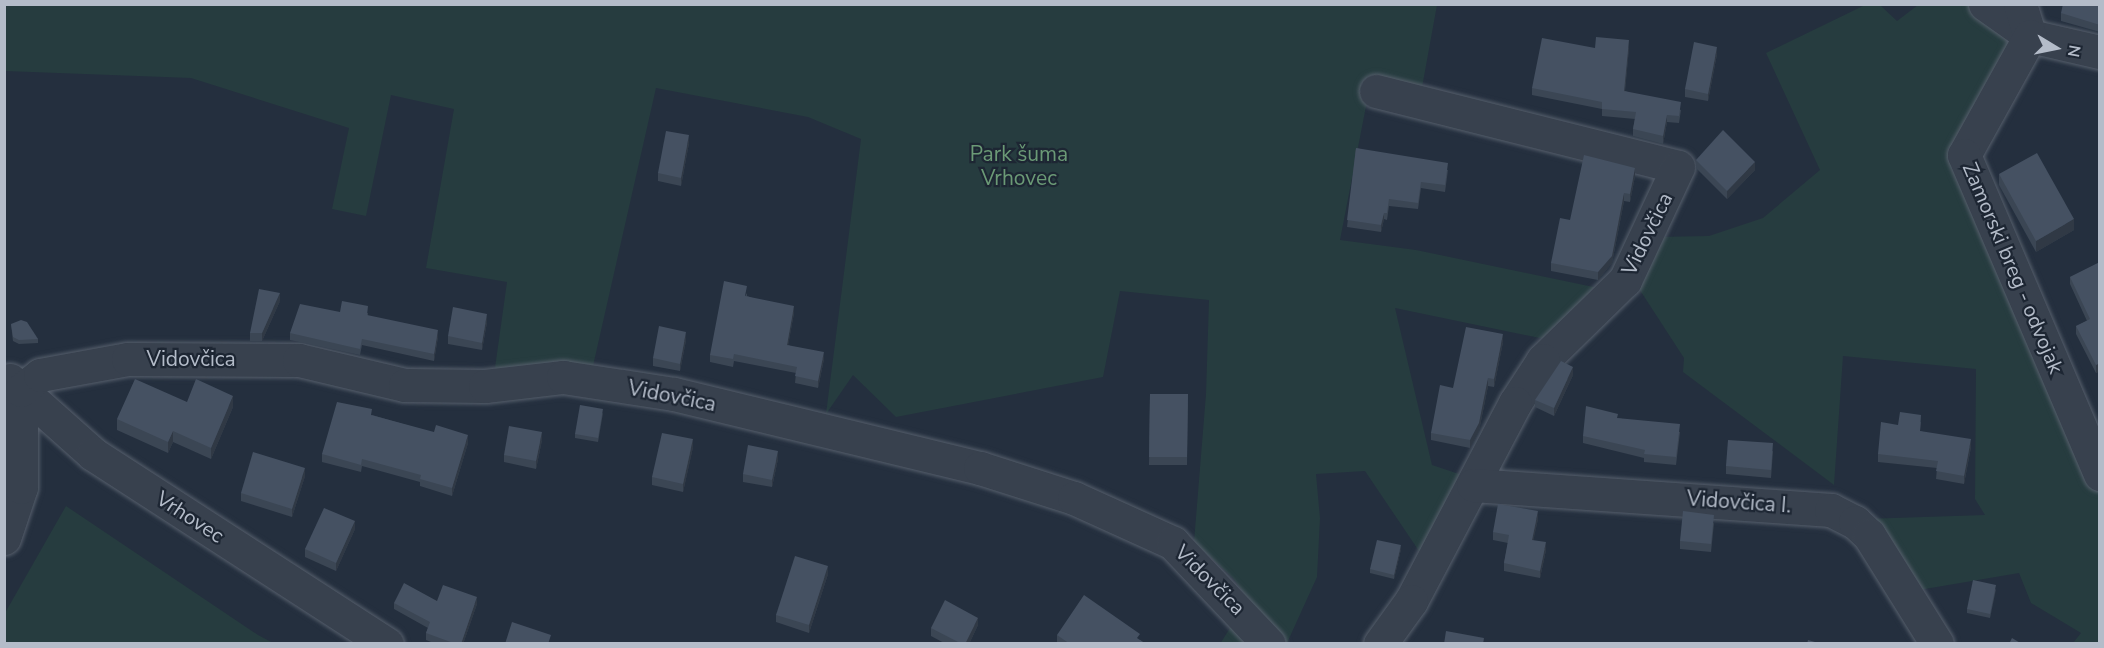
<!DOCTYPE html>
<meta charset="utf-8">
<style>
body{margin:0}
#map{position:relative;width:2104px;height:648px;overflow:hidden;background:#242f3e;font-family:"Nunito Sans",sans-serif}
div>[style]{position:absolute}
[style*='--x']{left:calc(var(--x)*1px);top:calc(var(--y)*1px);width:calc(var(--w)*1px);rotate:calc(var(--a)*1deg)}
.green>*{inset:0;background:#263c3f}
.roads{filter:drop-shadow(0 0 2px #565f6c) drop-shadow(0 0 2px #565f6c)}
.minor>*{height:33px;margin:-16.5px;padding:0 16.5px;transform-origin:16.5px;border-radius:16.5px;background:#38414e}
.wall>*{inset:0;background:#3b4654}
.shaded-wall>*{inset:0;background:#303945}
.building>*{inset:0;background:#455162}
span{translate:-50% -50%;white-space:nowrap;text-align:center;line-height:1.15;-webkit-text-stroke:4.5px #1d2633;paint-order:stroke}
.park-label{font-size:21px;color:#6b9a76}
.street-label{font-size:21px;color:#b4bcc9}
.frame{position:absolute;inset:0;border:6px solid #b4bcc9;pointer-events:none}
.north{position:absolute;left:2026px;top:18px;width:60px;height:60px;-webkit-text-stroke:4px #1d2633;paint-order:stroke;rotate:100deg;font-size:16px;font-weight:700;line-height:24px;text-align:center;color:#b4bcc9}
.north::after{content:'';display:block;margin:auto;width:21px;height:27px;background:#b4bcc9;clip-path:polygon(50% 0,100% 100%,50% 72%,0 100%)}
</style>
<div id="map">
<div class="green">
<i style="clip-path:polygon(5px 4px,1437px 5px,1421px 93px,1368px 96px,1340px 240px,1416px 250px,1608px 290px,1554px 341px,1395px 308px,1432px 465px,1468px 477px,1423px 557px,1365px 471px,1316px 474px,1320px 518px,1317px 577px,1287px 643px,1279px 643px,1233px 578px,1194px 542px,1206px 394px,1209px 300px,1120px 291px,1103px 377px,896px 417px,853px 375px,826px 414px,861px 139px,808px 117px,656px 88px,593px 366px,494px 375px,507px 282px,426px 268px,454px 109px,391px 95px,366px 216px,332px 209px,349px 128px,191px 78px,5px 71px)"></i>
<i style="clip-path:polygon(1865px 5px,1880px 5px,1897px 21px,1918px 5px,1967px 5px,2018px 38px,1954px 151px,2099px 490px,2099px 643px,2073px 643px,2081px 633px,2031px 603px,2019px 573px,1913px 591px,1863px 519px,1985px 515px,1975px 499px,1976px 369px,1843px 356px,1834px 485px,1683px 372px,1684px 358px,1634px 281px,1656px 237px,1709px 236px,1763px 218px,1820px 170px,1766px 53px)"></i>
<i style="clip-path:polygon(66px 506px,258px 635px,273px 643px,5px 643px,5px 613px)"></i>
<i style="clip-path:polygon(1235px 620px,1253px 644px,1220px 644px)"></i>
</div>
<div class="roads">
<div class="minor">
<i style="--x:1985;--y:4;--w:55;--a:35.4"></i>
<i style="--x:2030;--y:36;--w:72;--a:12.9"></i>
<i style="--x:2020;--y:4;--w:34;--a:73"></i>
<i style="--x:2030;--y:36;--w:136;--a:119"></i>
<i style="--x:1964;--y:155;--w:347;--a:66.9"></i>
<i style="--x:1376;--y:91;--w:311;--a:14.1"></i>
<i style="--x:1678;--y:167;--w:125;--a:115.1"></i>
<i style="--x:1625;--y:280;--w:115;--a:135.7"></i>
<i style="--x:1543;--y:360;--w:51;--a:123.1"></i>
<i style="--x:1515;--y:403;--w:224;--a:117.7"></i>
<i style="--x:1411;--y:601;--w:53;--a:125.8"></i>
<i style="--x:10;--y:380;--w:111;--a:41.7"></i>
<i style="--x:93;--y:454;--w:350;--a:32.9"></i>
<i style="--x:1473;--y:485;--w:359;--a:4"></i>
<i style="--x:1831;--y:510;--w:27;--a:27"></i>
<i style="--x:1855;--y:522;--w:19;--a:43"></i>
<i style="--x:1869;--y:535;--w:128;--a:58"></i>
<i style="--x:4;--y:538;--w:54;--a:-71.6"></i>
<i style="--x:21;--y:487;--w:97;--a:-90"></i>
<i style="--x:21;--y:390;--w:24;--a:-38"></i>
<i style="--x:40;--y:375;--w:89;--a:-10.3"></i>
<i style="--x:128;--y:359;--w:171;--a:0.3"></i>
<i style="--x:299;--y:360;--w:109;--a:13.3"></i>
<i style="--x:405;--y:385;--w:80;--a:0.7"></i>
<i style="--x:485;--y:386;--w:79;--a:-6.6"></i>
<i style="--x:563;--y:377;--w:112;--a:8.7"></i>
<i style="--x:674;--y:394;--w:315;--a:13.6"></i>
<i style="--x:980;--y:468;--w:99;--a:17.7"></i>
<i style="--x:1074;--y:498;--w:109;--a:24.4"></i>
<i style="--x:1173;--y:543;--w:139;--a:46.5"></i>
</div>
</div>
<div class="wall">
<i style="clip-path:polygon(2100px 4px,2100px 32px,2061px 21px,2061px 13px)"></i>
<i style="clip-path:polygon(1595px 48px,1629px 48px,1625px 91px,1681px 110px,1679px 123px,1667px 122px,1663px 144px,1633px 136px,1633px 129px,1635px 119px,1602px 116px,1602px 109px,1532px 95px,1532px 88px)"></i>
<i style="clip-path:polygon(1717px 54px,1708px 101px,1685px 97px,1685px 89px)"></i>
<i style="clip-path:polygon(689px 143px,681px 186px,658px 181px,658px 173px)"></i>
<i style="clip-path:polygon(1356px 148px,1448px 170px,1445px 192px,1421px 188px,1418px 209px,1389px 206px,1387px 220px,1384px 219px,1381px 232px,1347px 227px)"></i>
<i style="clip-path:polygon(1696px 160px,1755px 170px,1727px 199px,1696px 168px)"></i>
<i style="clip-path:polygon(1999px 174px,2074px 230px,2036px 252px,1999px 185px)"></i>
<i style="clip-path:polygon(1635px 176px,1630px 202px,1624px 201px,1612px 263px,1598px 280px,1551px 271px,1551px 263px,1570px 220px)"></i>
<i style="clip-path:polygon(2100px 262px,2100px 371px,2096px 373px,2076px 334px,2076px 326px,2087px 321px,2070px 284px,2070px 277px)"></i>
<i style="clip-path:polygon(747px 293px,747px 296px,794px 313px,788px 345px,824px 359px,818px 388px,795px 383px,796px 373px,734px 361px,733px 367px,710px 362px,710px 355px)"></i>
<i style="clip-path:polygon(280px 301px,262px 341px,250px 341px,250px 333px)"></i>
<i style="clip-path:polygon(340px 312px,368px 313px,368px 316px,438px 337px,434px 361px,362px 345px,360px 355px,290px 340px,290px 333px)"></i>
<i style="clip-path:polygon(487px 322px,482px 350px,448px 344px,448px 336px)"></i>
<i style="clip-path:polygon(11px 324px,38px 339px,38px 343px,19px 344px,13px 341px)"></i>
<i style="clip-path:polygon(686px 340px,680px 371px,653px 366px,653px 358px)"></i>
<i style="clip-path:polygon(1503px 342px,1494px 387px,1488px 386px,1479px 431px,1470px 448px,1431px 440px,1431px 433px,1453px 388px)"></i>
<i style="clip-path:polygon(1573px 375px,1554px 416px,1535px 407px,1535px 400px)"></i>
<i style="clip-path:polygon(1150px 394px,1188px 394px,1187px 465px,1149px 465px)"></i>
<i style="clip-path:polygon(187px 402px,233px 407px,211px 459px,173px 442px,168px 453px,117px 430px,117px 419px)"></i>
<i style="clip-path:polygon(603px 413px,598px 442px,575px 438px,575px 434px)"></i>
<i style="clip-path:polygon(372px 415px,468px 443px,452px 496px,420px 486px,420px 482px,362px 466px,361px 472px,322px 462px,322px 454px)"></i>
<i style="clip-path:polygon(1618px 418px,1680px 432px,1676px 465px,1644px 462px,1644px 458px,1583px 443px,1583px 436px)"></i>
<i style="clip-path:polygon(1921px 422px,1920px 431px,1971px 447px,1964px 484px,1936px 479px,1937px 468px,1878px 462px,1878px 454px,1898px 425px)"></i>
<i style="clip-path:polygon(542px 440px,536px 469px,504px 462px,504px 455px)"></i>
<i style="clip-path:polygon(693px 447px,683px 492px,652px 485px,652px 477px)"></i>
<i style="clip-path:polygon(1773px 451px,1771px 478px,1726px 474px,1726px 466px)"></i>
<i style="clip-path:polygon(778px 459px,772px 487px,743px 482px,743px 474px)"></i>
<i style="clip-path:polygon(305px 476px,292px 517px,241px 501px,241px 493px)"></i>
<i style="clip-path:polygon(1538px 519px,1533px 540px,1546px 550px,1540px 578px,1504px 571px,1504px 563px,1508px 543px,1493px 540px,1493px 532px)"></i>
<i style="clip-path:polygon(1714px 523px,1711px 552px,1680px 549px,1680px 541px)"></i>
<i style="clip-path:polygon(355px 529px,336px 571px,305px 557px,305px 549px)"></i>
<i style="clip-path:polygon(1401px 549px,1394px 579px,1370px 573px,1370px 569px)"></i>
<i style="clip-path:polygon(828px 574px,809px 633px,776px 622px,776px 615px)"></i>
<i style="clip-path:polygon(1996px 589px,1990px 618px,1967px 613px,1967px 609px)"></i>
<i style="clip-path:polygon(437px 601px,477px 604px,463px 644px,436px 644px,426px 640px,426px 633px,428px 628px,394px 609px,394px 603px)"></i>
<i style="clip-path:polygon(978px 625px,969px 644px,946px 644px,931px 636px,931px 628px)"></i>
<i style="clip-path:polygon(1057px 635px,1140px 640px,1146px 644px,1057px 644px)"></i>
</div>
<div class="shaded-wall">
<i style="clip-path:polygon(1629px 40px,1629px 48px,1624px 98px,1624px 91px)"></i>
<i style="clip-path:polygon(1717px 47px,1717px 54px,1708px 101px,1708px 94px)"></i>
<i style="clip-path:polygon(1667px 115px,1667px 122px,1663px 144px,1663px 136px)"></i>
<i style="clip-path:polygon(689px 135px,689px 143px,681px 186px,681px 178px)"></i>
<i style="clip-path:polygon(1755px 162px,1755px 170px,1727px 199px,1727px 191px)"></i>
<i style="clip-path:polygon(1635px 168px,1635px 176px,1630px 202px,1630px 194px)"></i>
<i style="clip-path:polygon(1624px 193px,1624px 201px,1612px 263px,1598px 280px,1598px 272px)"></i>
<i style="clip-path:polygon(1384px 213px,1384px 219px,1381px 232px,1381px 225px)"></i>
<i style="clip-path:polygon(2074px 219px,2074px 230px,2036px 252px,2036px 241px)"></i>
<i style="clip-path:polygon(280px 293px,280px 301px,262px 341px,262px 333px)"></i>
<i style="clip-path:polygon(794px 306px,794px 313px,787px 352px,787px 345px)"></i>
<i style="clip-path:polygon(487px 314px,487px 322px,482px 350px,482px 343px)"></i>
<i style="clip-path:polygon(438px 330px,438px 337px,434px 361px,434px 354px)"></i>
<i style="clip-path:polygon(686px 332px,686px 340px,680px 371px,680px 364px)"></i>
<i style="clip-path:polygon(1503px 334px,1503px 342px,1494px 387px,1494px 379px)"></i>
<i style="clip-path:polygon(824px 352px,824px 359px,818px 388px,818px 381px)"></i>
<i style="clip-path:polygon(2100px 363px,2100px 371px,2096px 373px,2096px 365px)"></i>
<i style="clip-path:polygon(1573px 367px,1573px 375px,1554px 416px,1554px 408px)"></i>
<i style="clip-path:polygon(1488px 378px,1488px 386px,1479px 431px,1470px 448px,1470px 440px)"></i>
<i style="clip-path:polygon(233px 396px,233px 407px,211px 459px,211px 448px)"></i>
<i style="clip-path:polygon(173px 431px,173px 442px,168px 453px,168px 442px)"></i>
<i style="clip-path:polygon(542px 432px,542px 440px,536px 469px,536px 461px)"></i>
<i style="clip-path:polygon(468px 435px,468px 443px,452px 496px,452px 488px)"></i>
<i style="clip-path:polygon(693px 439px,693px 447px,683px 492px,683px 484px)"></i>
<i style="clip-path:polygon(1971px 439px,1971px 447px,1964px 484px,1964px 476px)"></i>
<i style="clip-path:polygon(778px 451px,778px 459px,772px 487px,772px 480px)"></i>
<i style="clip-path:polygon(305px 468px,305px 476px,292px 517px,292px 509px)"></i>
<i style="clip-path:polygon(1538px 511px,1538px 519px,1532px 547px,1532px 540px)"></i>
<i style="clip-path:polygon(355px 521px,355px 529px,336px 571px,336px 563px)"></i>
<i style="clip-path:polygon(1546px 542px,1546px 550px,1540px 578px,1540px 571px)"></i>
<i style="clip-path:polygon(1401px 545px,1401px 549px,1394px 579px,1394px 575px)"></i>
<i style="clip-path:polygon(828px 566px,828px 574px,809px 633px,809px 625px)"></i>
<i style="clip-path:polygon(477px 597px,477px 604px,463px 644px,461px 644px)"></i>
<i style="clip-path:polygon(978px 618px,978px 625px,969px 644px,965px 644px)"></i>
</div>
<div class="building">
<i style="clip-path:polygon(2063px 4px,2100px 4px,2100px 25px,2061px 13px)"></i>
<i style="clip-path:polygon(1596px 37px,1629px 40px,1624px 91px,1681px 102px,1679px 116px,1667px 115px,1663px 136px,1633px 129px,1636px 112px,1602px 109px,1602px 102px,1532px 88px,1542px 38px,1595px 48px)"></i>
<i style="clip-path:polygon(1694px 42px,1717px 47px,1708px 94px,1685px 89px)"></i>
<i style="clip-path:polygon(1723px 130px,1755px 162px,1727px 191px,1696px 160px)"></i>
<i style="clip-path:polygon(666px 131px,689px 135px,681px 178px,658px 173px)"></i>
<i style="clip-path:polygon(1356px 148px,1448px 163px,1445px 185px,1421px 182px,1418px 203px,1389px 199px,1387px 213px,1384px 213px,1381px 225px,1347px 220px)"></i>
<i style="clip-path:polygon(2037px 153px,2074px 219px,2036px 241px,1999px 174px)"></i>
<i style="clip-path:polygon(1584px 155px,1635px 168px,1630px 194px,1624px 193px,1612px 256px,1598px 272px,1551px 263px,1560px 218px,1570px 220px)"></i>
<i style="clip-path:polygon(2100px 262px,2100px 363px,2096px 365px,2076px 326px,2090px 319px,2070px 277px)"></i>
<i style="clip-path:polygon(724px 281px,747px 286px,745px 296px,794px 306px,787px 345px,824px 352px,818px 381px,795px 376px,797px 367px,734px 354px,733px 359px,710px 355px)"></i>
<i style="clip-path:polygon(259px 289px,280px 293px,262px 333px,250px 333px)"></i>
<i style="clip-path:polygon(342px 301px,368px 306px,367px 315px,438px 330px,434px 354px,362px 339px,360px 349px,290px 333px,300px 304px,340px 312px)"></i>
<i style="clip-path:polygon(453px 307px,487px 314px,482px 343px,448px 336px)"></i>
<i style="clip-path:polygon(21px 320px,27px 322px,38px 339px,19px 340px,13px 337px,11px 324px)"></i>
<i style="clip-path:polygon(659px 326px,686px 332px,680px 364px,653px 358px)"></i>
<i style="clip-path:polygon(1466px 327px,1503px 334px,1494px 379px,1488px 378px,1479px 423px,1470px 440px,1431px 433px,1440px 385px,1453px 388px)"></i>
<i style="clip-path:polygon(1561px 361px,1573px 367px,1554px 408px,1535px 400px)"></i>
<i style="clip-path:polygon(135px 379px,187px 402px,196px 379px,233px 396px,211px 448px,173px 431px,168px 442px,117px 419px)"></i>
<i style="clip-path:polygon(1150px 394px,1188px 394px,1187px 457px,1149px 457px)"></i>
<i style="clip-path:polygon(337px 402px,372px 409px,371px 415px,434px 432px,436px 425px,468px 435px,452px 488px,420px 479px,421px 475px,362px 459px,361px 465px,322px 454px)"></i>
<i style="clip-path:polygon(580px 405px,603px 409px,598px 438px,575px 434px)"></i>
<i style="clip-path:polygon(1586px 406px,1618px 414px,1617px 418px,1680px 424px,1676px 457px,1644px 454px,1645px 450px,1583px 436px)"></i>
<i style="clip-path:polygon(1900px 412px,1921px 415px,1920px 431px,1971px 439px,1964px 476px,1936px 471px,1938px 461px,1878px 454px,1881px 422px,1898px 425px)"></i>
<i style="clip-path:polygon(509px 426px,542px 432px,536px 461px,504px 455px)"></i>
<i style="clip-path:polygon(662px 433px,693px 439px,683px 484px,652px 477px)"></i>
<i style="clip-path:polygon(1728px 440px,1773px 443px,1771px 470px,1726px 466px)"></i>
<i style="clip-path:polygon(748px 445px,778px 451px,772px 480px,743px 474px)"></i>
<i style="clip-path:polygon(253px 452px,305px 468px,292px 509px,241px 493px)"></i>
<i style="clip-path:polygon(1498px 504px,1538px 511px,1532px 540px,1546px 542px,1540px 571px,1504px 563px,1509px 535px,1493px 532px)"></i>
<i style="clip-path:polygon(324px 508px,355px 521px,336px 563px,305px 549px)"></i>
<i style="clip-path:polygon(1683px 511px,1714px 515px,1711px 544px,1680px 541px)"></i>
<i style="clip-path:polygon(1377px 540px,1401px 545px,1394px 575px,1370px 569px)"></i>
<i style="clip-path:polygon(795px 556px,828px 566px,809px 625px,776px 615px)"></i>
<i style="clip-path:polygon(1973px 580px,1996px 585px,1990px 614px,1967px 609px)"></i>
<i style="clip-path:polygon(404px 583px,437px 601px,443px 585px,477px 597px,461px 644px,456px 644px,426px 633px,430px 622px,394px 603px)"></i>
<i style="clip-path:polygon(1084px 595px,1140px 634px,1137px 638px,1146px 644px,1070px 644px,1057px 635px)"></i>
<i style="clip-path:polygon(945px 600px,978px 618px,965px 644px,962px 644px,931px 628px)"></i>
<i style="clip-path:polygon(512px 622px,551px 635px,548px 644px,505px 644px)"></i>
<i style="clip-path:polygon(1446px 631px,1484px 638px,1483px 644px,1444px 644px)"></i>
<i style="clip-path:polygon(2012px 638px,2022px 644px,2009px 644px)"></i>
<i style="clip-path:polygon(1808px 640px,1822px 644px,1807px 644px)"></i>
</div>
<div class="park-label">
<span style="left:1019px;top:166px">Park šuma<br>Vrhovec</span>
</div>
<div class="street-label">
<span style="left:1647px;top:234px;rotate:-64deg">Vidovčica</span>
<span style="left:2013px;top:268px;rotate:67deg">Zamorski breg - odvojak</span>
<span style="left:191px;top:359px">Vidovčica</span>
<span style="left:672px;top:396px;rotate:11deg">Vidovčica</span>
<span style="left:1739px;top:502px;rotate:4deg">Vidovčica I.</span>
<span style="left:190px;top:517px;rotate:33deg">Vrhovec</span>
<span style="left:1210px;top:580px;rotate:45deg">Vidovčica</span>
</div>
<div class="frame"></div>
<div class="north">N</div>
</div>
